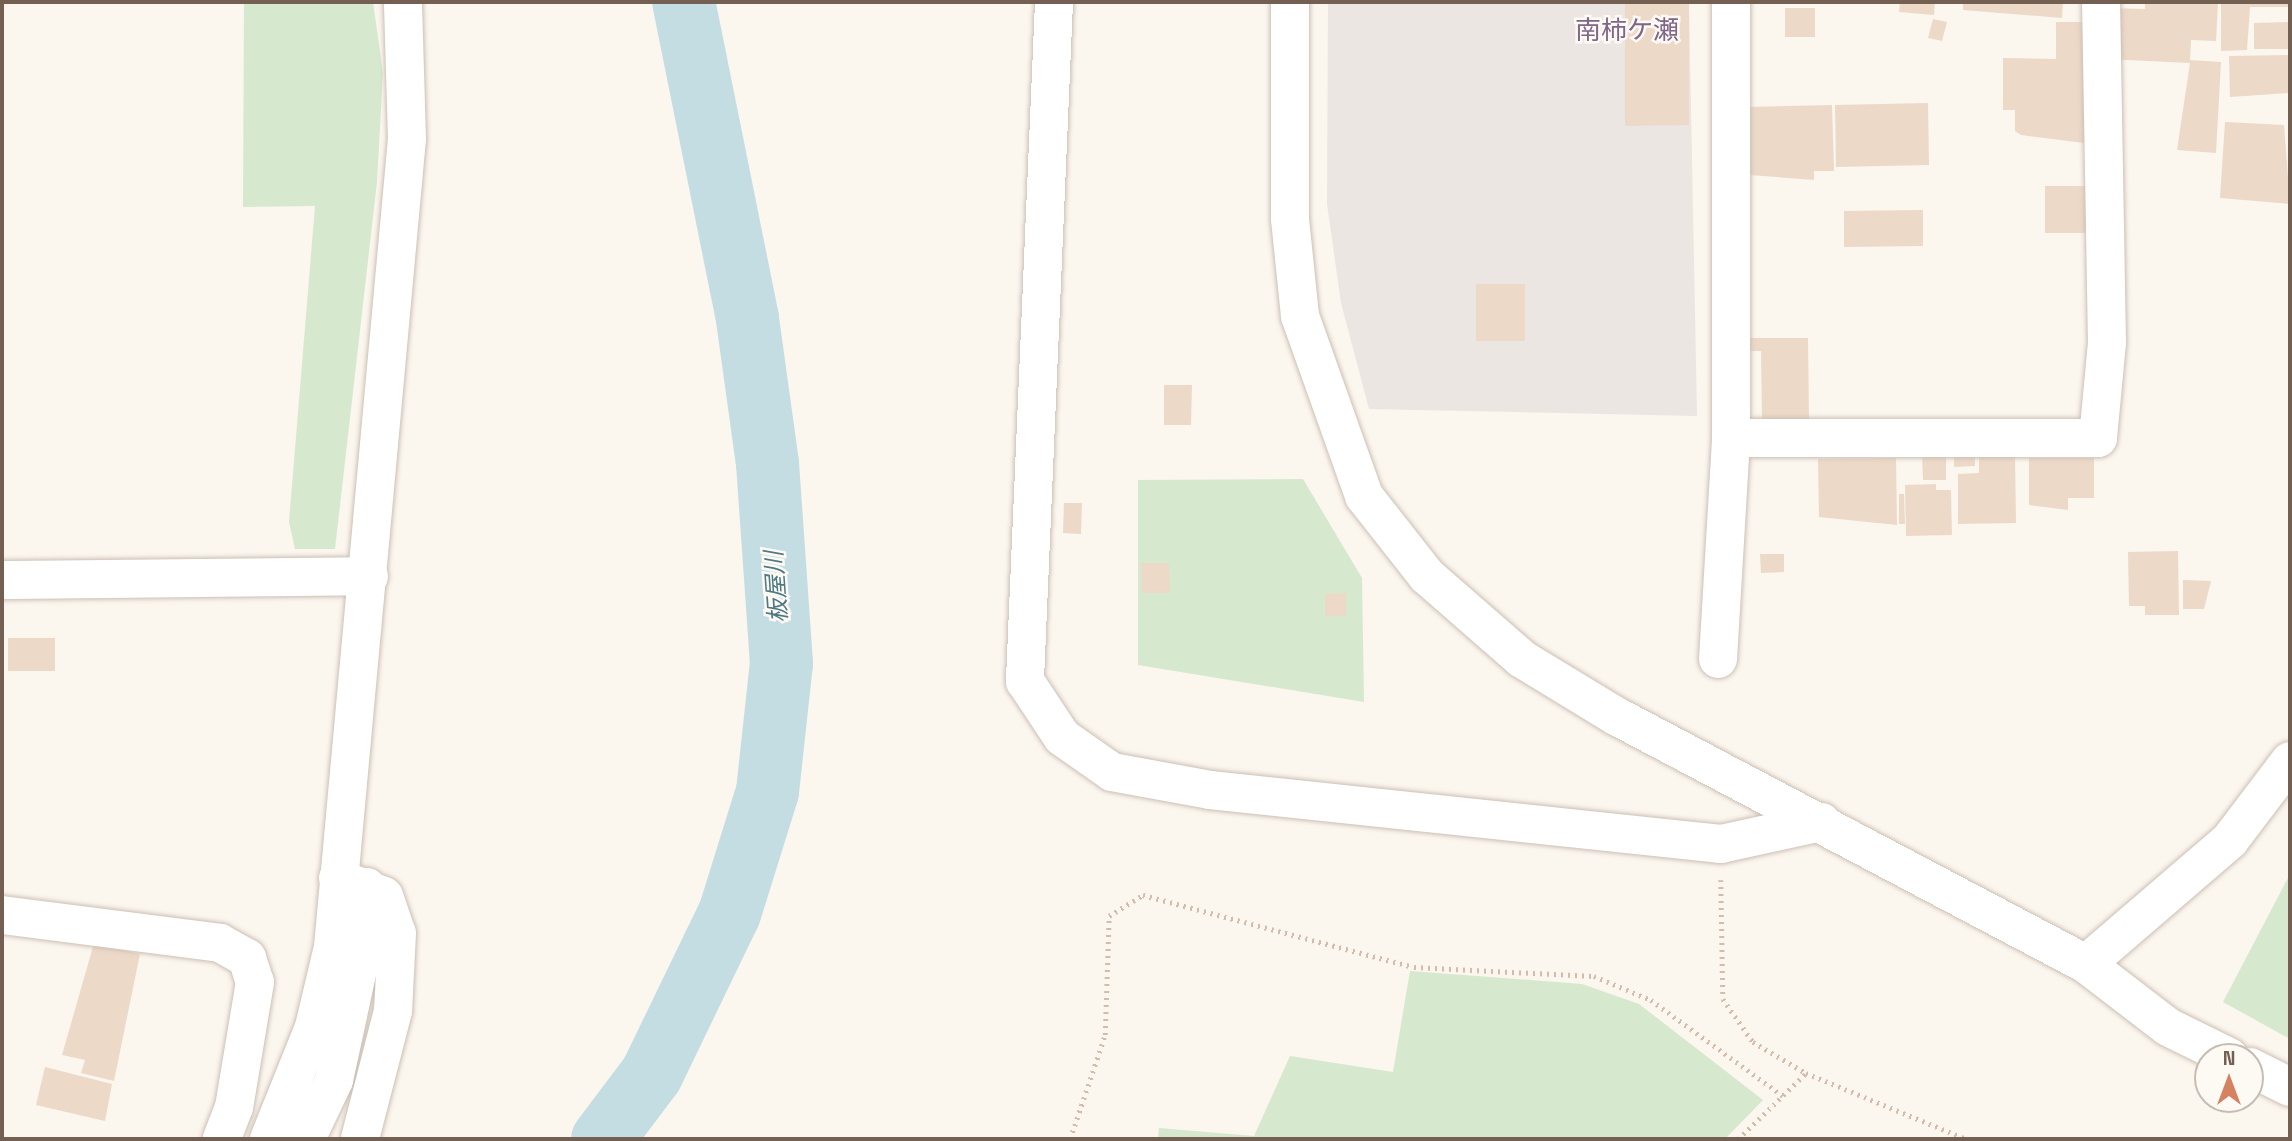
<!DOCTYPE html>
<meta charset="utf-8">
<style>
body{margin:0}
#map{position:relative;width:2292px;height:1141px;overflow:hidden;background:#fbf6ee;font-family:"Space Grotesk","Noto Sans JP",sans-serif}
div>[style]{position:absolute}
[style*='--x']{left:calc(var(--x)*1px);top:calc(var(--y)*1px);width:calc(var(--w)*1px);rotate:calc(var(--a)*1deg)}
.industrial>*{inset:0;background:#ebe6e2}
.green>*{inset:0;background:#d6e8cd}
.river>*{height:63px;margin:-31.5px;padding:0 31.5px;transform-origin:31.5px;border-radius:31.5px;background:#c4dde3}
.building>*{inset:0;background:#edd9c8}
.path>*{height:4.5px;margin-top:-2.25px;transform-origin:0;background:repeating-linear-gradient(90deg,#d3bcab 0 2px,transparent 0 7px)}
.roads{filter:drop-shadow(0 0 2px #ccbfb4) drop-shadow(0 0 2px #ccbfb4)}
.minor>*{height:38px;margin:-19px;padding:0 19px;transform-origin:19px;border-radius:19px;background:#fff}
span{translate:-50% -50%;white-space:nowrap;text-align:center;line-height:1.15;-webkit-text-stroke:5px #fdfaf4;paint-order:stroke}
.water-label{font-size:24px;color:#4e7984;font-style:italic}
.quarter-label{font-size:26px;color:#7f6689}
.frame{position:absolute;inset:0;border:4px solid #746052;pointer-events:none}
.north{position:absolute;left:2194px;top:1043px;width:70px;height:70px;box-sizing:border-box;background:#fdfaf4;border:2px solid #c6bcb3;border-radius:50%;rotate:0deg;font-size:19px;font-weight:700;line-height:28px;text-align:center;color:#746052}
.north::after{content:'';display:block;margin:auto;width:24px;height:32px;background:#d58263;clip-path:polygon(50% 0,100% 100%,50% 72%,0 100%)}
</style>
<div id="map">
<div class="industrial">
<i style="clip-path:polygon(1328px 2px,1689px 2px,1697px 416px,1369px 409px,1341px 303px,1327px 204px)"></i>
</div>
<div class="green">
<i style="clip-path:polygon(244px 2px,373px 2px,374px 9px,383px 73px,377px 182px,335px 549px,295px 549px,289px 522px,315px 206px,243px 207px)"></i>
<i style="clip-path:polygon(1303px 479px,1362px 578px,1364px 702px,1138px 665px,1138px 480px)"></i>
<i style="clip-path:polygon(2290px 874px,2290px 1039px,2223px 1002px)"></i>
<i style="clip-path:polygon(1410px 971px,1582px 984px,1639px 1004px,1763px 1100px,1725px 1139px,1158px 1139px,1159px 1128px,1254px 1136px,1290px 1056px,1393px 1072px)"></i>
</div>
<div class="river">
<i style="--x:602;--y:1139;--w:81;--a:-53"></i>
<i style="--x:651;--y:1074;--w:179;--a:-64.2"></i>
<i style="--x:729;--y:913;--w:128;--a:-72.7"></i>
<i style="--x:767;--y:791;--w:129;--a:-83.8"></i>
<i style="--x:781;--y:663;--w:200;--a:-94"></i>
<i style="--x:767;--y:463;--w:146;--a:-97.9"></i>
<i style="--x:747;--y:318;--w:322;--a:-101.4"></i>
</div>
<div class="building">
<i style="clip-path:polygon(1625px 2px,1689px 2px,1689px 125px,1625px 126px)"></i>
<i style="clip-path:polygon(1900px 2px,1935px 2px,1934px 15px,1899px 12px)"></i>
<i style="clip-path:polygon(1963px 2px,2063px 2px,2062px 18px,1963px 10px)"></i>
<i style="clip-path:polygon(2145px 2px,2218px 2px,2216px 41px,2191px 40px,2190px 60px,2221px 62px,2216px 153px,2177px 150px,2190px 63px,2106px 59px,2109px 8px,2145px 9px)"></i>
<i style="clip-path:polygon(2221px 2px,2290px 2px,2290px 7px,2250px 7px,2247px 50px,2221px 51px)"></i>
<i style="clip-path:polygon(1785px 8px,1815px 8px,1815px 37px,1785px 37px)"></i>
<i style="clip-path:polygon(1933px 19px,1947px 22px,1942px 41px,1928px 38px)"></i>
<i style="clip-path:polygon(2056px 22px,2085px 22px,2084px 143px,2021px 135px,2015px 131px,2015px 110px,2003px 110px,2003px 58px,2056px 59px)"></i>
<i style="clip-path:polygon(2290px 22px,2290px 49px,2254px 49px,2254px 23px)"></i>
<i style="clip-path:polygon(2290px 55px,2288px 93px,2230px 97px,2229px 56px)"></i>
<i style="clip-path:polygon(1928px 103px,1929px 165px,1836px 167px,1835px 105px)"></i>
<i style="clip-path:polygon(1832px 105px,1834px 171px,1814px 171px,1814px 180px,1750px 175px,1749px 107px)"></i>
<i style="clip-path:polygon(2225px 122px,2284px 125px,2290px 204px,2220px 198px)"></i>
<i style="clip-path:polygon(2045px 186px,2094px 186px,2093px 233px,2045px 233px)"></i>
<i style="clip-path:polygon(1923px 210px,1923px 246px,1844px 247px,1844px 211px)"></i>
<i style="clip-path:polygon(1476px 284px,1525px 284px,1525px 341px,1476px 341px)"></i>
<i style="clip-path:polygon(1750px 338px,1808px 338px,1809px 420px,1762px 421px,1761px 351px,1750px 351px)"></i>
<i style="clip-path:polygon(1164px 385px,1192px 385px,1191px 425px,1164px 425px)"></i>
<i style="clip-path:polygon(1922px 454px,1946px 454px,1946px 480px,1923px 480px)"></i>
<i style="clip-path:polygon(1954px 454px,1975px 454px,1975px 466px,1954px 467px)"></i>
<i style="clip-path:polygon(2015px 454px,2016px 523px,1958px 524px,1958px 474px,1979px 473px,1979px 455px)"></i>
<i style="clip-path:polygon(1896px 458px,1897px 525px,1819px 517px,1818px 459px)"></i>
<i style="clip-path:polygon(2029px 458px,2094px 458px,2094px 498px,2068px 498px,2068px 510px,2029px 505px)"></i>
<i style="clip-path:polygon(1936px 484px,1936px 490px,1951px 490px,1952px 535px,1906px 536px,1905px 485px)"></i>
<i style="clip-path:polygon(1899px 494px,1904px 494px,1905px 524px,1899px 524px)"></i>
<i style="clip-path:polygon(1064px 503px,1082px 503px,1081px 534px,1063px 533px)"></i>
<i style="clip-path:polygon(2178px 551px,2179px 615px,2145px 615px,2145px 606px,2129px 606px,2128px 552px)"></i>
<i style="clip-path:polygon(1760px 554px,1784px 554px,1784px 572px,1761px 573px)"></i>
<i style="clip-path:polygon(1141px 563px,1169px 563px,1170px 593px,1142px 593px)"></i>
<i style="clip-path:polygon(2183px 580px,2211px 581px,2204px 609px,2183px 609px)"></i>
<i style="clip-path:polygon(1346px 593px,1346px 616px,1325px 616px,1325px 594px)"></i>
<i style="clip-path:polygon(8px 638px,55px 638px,55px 671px,8px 671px)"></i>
<i style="clip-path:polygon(94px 943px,140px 954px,114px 1081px,81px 1073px,85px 1060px,62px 1055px)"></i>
<i style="clip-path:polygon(45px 1067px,112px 1084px,105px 1121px,36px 1105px)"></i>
</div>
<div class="path">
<i style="--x:1721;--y:880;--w:119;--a:89"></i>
<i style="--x:1723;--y:999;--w:52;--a:55.1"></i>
<i style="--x:1753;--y:1042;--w:61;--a:30.3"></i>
<i style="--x:1806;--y:1073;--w:173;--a:22.4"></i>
<i style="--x:1070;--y:1139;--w:110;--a:-71.4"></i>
<i style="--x:1105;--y:1035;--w:119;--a:-88.1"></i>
<i style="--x:1109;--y:916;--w:40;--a:-32"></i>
<i style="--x:1143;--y:895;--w:280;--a:14.9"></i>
<i style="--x:1414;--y:967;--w:180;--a:2.9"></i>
<i style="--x:1594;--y:976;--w:62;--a:22.8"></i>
<i style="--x:1651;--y:1000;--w:163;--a:36"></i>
<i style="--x:1738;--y:1139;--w:95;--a:-44.1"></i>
</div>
<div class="roads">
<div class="minor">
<i style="--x:1054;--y:2;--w:680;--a:92.45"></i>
<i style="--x:1025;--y:681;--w:67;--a:56.5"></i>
<i style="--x:1062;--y:737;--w:61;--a:35"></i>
<i style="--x:1112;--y:772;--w:100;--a:10.4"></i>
<i style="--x:1210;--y:790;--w:514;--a:6.03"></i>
<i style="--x:1721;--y:844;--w:103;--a:-12.3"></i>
<i style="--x:1290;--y:2;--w:217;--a:90"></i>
<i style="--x:1290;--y:219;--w:98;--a:84.1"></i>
<i style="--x:1300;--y:316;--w:191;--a:70.4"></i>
<i style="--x:1364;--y:496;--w:102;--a:51.8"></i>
<i style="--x:1427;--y:576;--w:126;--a:41.1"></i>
<i style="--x:1522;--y:659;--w:108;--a:31.3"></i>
<i style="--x:1614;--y:715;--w:534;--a:27.81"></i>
<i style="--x:2086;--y:964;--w:103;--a:37.5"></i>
<i style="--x:2168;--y:1027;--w:68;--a:26.2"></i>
<i style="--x:1731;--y:438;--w:367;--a:0"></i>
<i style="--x:2098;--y:438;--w:95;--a:-84.6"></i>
<i style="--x:2107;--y:343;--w:341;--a:-91"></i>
<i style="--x:2;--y:580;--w:367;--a:-0.6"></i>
<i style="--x:1718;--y:659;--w:221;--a:-86.6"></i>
<i style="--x:1731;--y:438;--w:436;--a:-90"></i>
<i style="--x:338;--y:878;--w:49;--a:21.4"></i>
<i style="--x:384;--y:896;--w:39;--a:71"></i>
<i style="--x:397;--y:933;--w:78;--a:92.9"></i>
<i style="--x:393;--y:1011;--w:132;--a:104.5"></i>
<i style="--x:2;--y:915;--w:220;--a:7.3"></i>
<i style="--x:220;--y:943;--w:31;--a:29"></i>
<i style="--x:247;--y:958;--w:25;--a:72"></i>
<i style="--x:255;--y:982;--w:127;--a:99.5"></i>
<i style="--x:234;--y:1107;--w:34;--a:111"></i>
<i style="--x:2086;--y:964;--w:190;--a:-40.7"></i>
<i style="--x:2230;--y:840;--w:99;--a:-52.8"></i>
<i style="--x:2250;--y:1067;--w:45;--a:26.6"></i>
<i style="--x:269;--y:1139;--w:121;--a:-68.1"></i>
<i style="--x:314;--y:1027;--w:82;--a:-76.6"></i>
<i style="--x:333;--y:947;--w:811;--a:-84.77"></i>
<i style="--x:407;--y:139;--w:137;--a:-91.7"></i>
<i style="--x:306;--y:1139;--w:65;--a:-64.6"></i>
<i style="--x:334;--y:1080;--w:146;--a:-77.8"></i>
<i style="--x:365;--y:937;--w:50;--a:-87.7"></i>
</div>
</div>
<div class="water-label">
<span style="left:776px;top:587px;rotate:-94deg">板屋川</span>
</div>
<div class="quarter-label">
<span style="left:1627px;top:31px">南柿ケ瀬</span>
</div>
<div class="frame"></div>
<div class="north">N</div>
</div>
